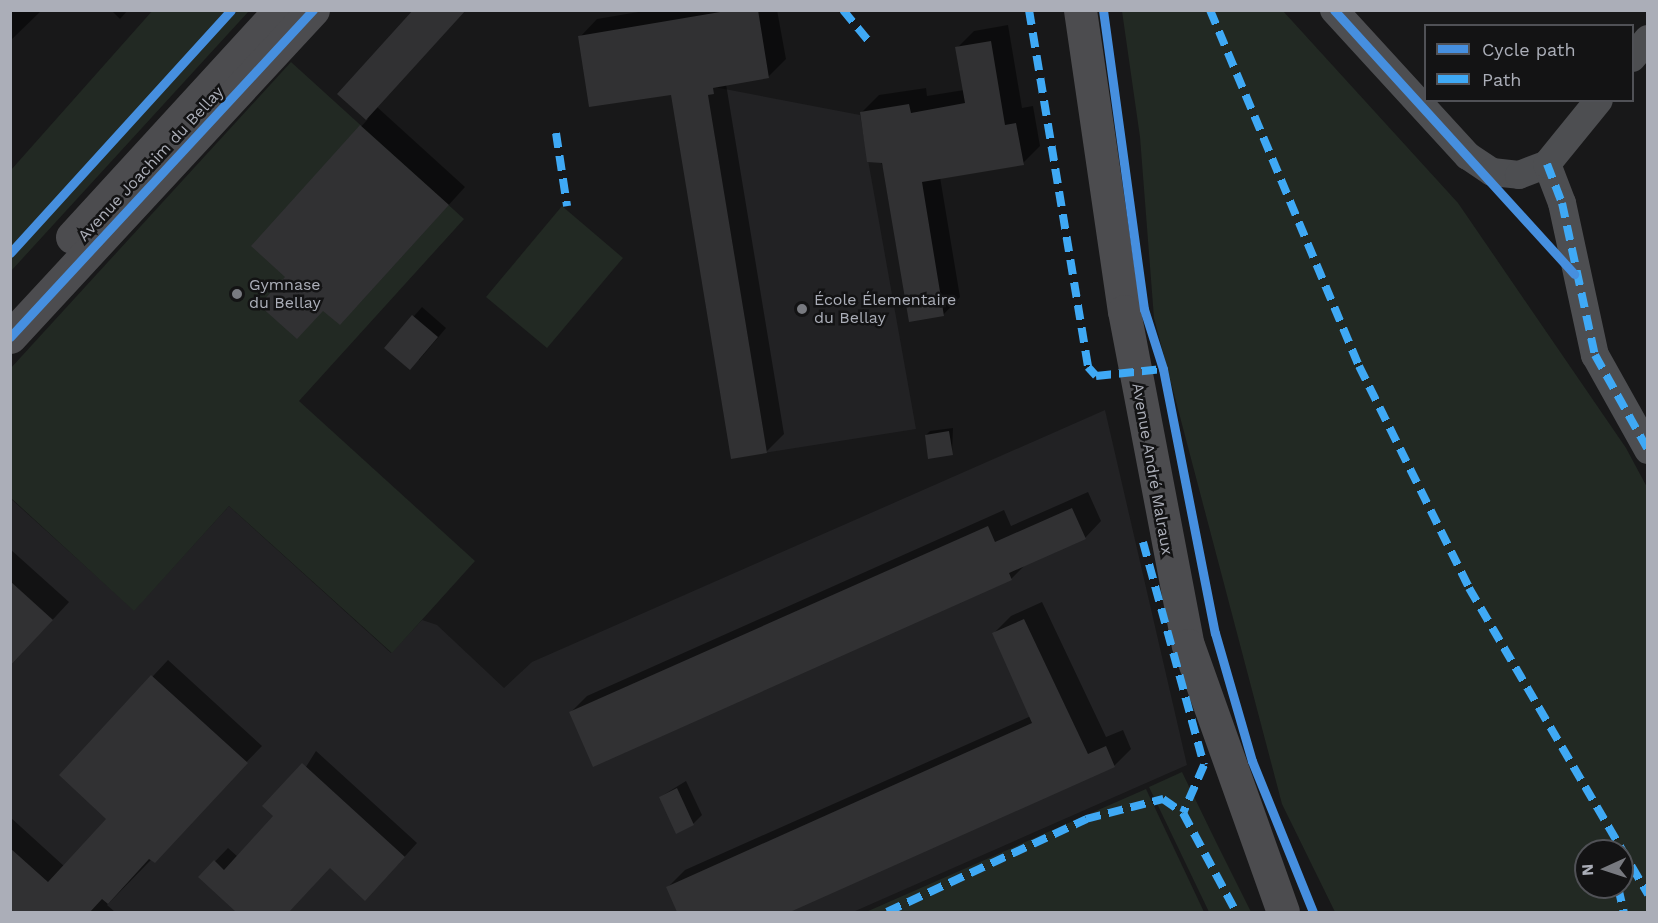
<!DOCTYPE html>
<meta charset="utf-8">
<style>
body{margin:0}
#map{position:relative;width:1658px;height:923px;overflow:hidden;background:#181819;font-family:"Work Sans",sans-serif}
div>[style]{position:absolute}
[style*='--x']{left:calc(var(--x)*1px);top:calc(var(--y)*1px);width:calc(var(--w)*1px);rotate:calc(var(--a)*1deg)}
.built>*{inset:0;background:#222224}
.green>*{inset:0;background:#222923}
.shadow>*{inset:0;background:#0007}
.building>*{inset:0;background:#313133}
.street>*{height:28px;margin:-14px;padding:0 14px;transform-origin:14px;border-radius:14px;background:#4d4e51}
.secondary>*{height:33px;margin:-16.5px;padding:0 16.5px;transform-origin:16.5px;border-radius:16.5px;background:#4c4c4f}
.quiet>*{height:8px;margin-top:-4px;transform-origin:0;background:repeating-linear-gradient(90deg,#3fa9f5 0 15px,transparent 0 23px)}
.cycleway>*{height:9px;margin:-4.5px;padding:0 4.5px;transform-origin:4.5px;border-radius:4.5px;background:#468fdf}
.dots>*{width:16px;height:16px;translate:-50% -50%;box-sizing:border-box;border:3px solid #131314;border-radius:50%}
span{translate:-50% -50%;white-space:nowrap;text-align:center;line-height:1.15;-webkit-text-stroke:5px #131314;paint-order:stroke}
.street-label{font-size:16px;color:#abaeb8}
.poi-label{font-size:16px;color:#abaeb8}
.left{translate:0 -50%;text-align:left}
.frame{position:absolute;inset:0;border:12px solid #abaeb8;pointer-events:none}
.legend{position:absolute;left:1424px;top:24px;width:210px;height:78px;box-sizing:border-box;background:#131314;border:2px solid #505156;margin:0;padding:8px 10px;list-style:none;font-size:18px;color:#abaeb8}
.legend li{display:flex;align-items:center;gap:12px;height:30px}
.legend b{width:30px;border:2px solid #505156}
.north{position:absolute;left:1574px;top:839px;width:60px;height:60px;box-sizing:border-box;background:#131314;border:2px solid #505156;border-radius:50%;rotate:267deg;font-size:16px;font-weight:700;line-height:24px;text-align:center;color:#abaeb8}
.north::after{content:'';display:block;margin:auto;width:21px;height:27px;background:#787a80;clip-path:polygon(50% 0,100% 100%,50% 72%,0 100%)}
</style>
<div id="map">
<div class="built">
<i style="clip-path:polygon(714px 87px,860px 115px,916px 429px,732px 458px,672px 94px)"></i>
<i style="clip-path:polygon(1105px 410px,1187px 765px,853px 912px,11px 912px,10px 498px,134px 610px,229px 506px,391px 653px,422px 620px,437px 625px,504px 688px,532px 662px)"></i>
</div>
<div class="green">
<i style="clip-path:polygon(153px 10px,249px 11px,11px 271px,11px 170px)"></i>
<i style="clip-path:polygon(evenodd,1122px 11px,1283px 11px,1458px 203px,1626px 448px,1648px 489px,1647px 912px,1335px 912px,1282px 804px,1154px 318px,1140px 137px,1122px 11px,1586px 851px,1622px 851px,1622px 887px,1586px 887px,1586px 851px)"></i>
<i style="clip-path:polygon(291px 62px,464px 219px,299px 401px,475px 561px,392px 653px,229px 506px,134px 611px,11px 498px,10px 369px)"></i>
<i style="clip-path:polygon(562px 206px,623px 258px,547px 348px,486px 297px)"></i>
<i style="clip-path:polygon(1182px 772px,1217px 844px,1251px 912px,1209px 912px,1149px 787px)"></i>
<i style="clip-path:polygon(1146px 789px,1204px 912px,866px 912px)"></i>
</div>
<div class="shadow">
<i style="clip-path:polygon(10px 10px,42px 10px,10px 41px)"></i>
<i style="clip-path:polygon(111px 10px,128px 10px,120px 19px)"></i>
<i style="clip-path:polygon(650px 10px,777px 10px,786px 59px,768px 77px,726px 84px,784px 434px,766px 452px,672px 93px,580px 37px,597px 19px)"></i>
<i style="clip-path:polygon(1008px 25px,1022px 108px,1033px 106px,1040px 146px,1023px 163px,940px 177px,960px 297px,943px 315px,861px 113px,879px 95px,926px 88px,927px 96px,964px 90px,957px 48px,974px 31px)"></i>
<i style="clip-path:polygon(340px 93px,377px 107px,465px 187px,357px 306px,287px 277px,253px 245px,368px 119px)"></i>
<i style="clip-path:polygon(422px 307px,446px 328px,419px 360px,386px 348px)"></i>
<i style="clip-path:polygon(953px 428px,952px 453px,926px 435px,930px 431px)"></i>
<i style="clip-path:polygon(1088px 492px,1101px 521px,1085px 538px,1026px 564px,1011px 579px,570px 713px,587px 696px,1004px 510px,1011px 526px)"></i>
<i style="clip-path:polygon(10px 549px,69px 602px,10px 666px)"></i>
<i style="clip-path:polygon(1042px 602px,1106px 737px,1123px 730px,1131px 749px,1114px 766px,786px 912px,679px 912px,668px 887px,685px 870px,1031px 716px,994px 633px,1011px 616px)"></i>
<i style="clip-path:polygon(168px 660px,262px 746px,107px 905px,115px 912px,10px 912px,10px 817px,65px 867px,108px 819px,61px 775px)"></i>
<i style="clip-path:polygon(316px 751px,417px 843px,378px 886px,330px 867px,288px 912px,238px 912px,200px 877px,228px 848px,238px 857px,275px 816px)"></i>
<i style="clip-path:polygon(686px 781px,702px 815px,693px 824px,660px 797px)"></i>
</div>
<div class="building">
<i style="clip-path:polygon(413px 10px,466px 10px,366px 120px,337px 94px)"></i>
<i style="clip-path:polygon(732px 10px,758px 10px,769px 78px,713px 88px,714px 94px,708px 95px,767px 453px,731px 459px,671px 95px,589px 107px,578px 36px)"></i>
<i style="clip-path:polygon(991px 41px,1005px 125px,1016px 123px,1024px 165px,922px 182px,944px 316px,909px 322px,882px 163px,867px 162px,860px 112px,909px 104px,911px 113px,965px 103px,955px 47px)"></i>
<i style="clip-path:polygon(360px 125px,449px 205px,340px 325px,323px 311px,297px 339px,259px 305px,285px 277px,251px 246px)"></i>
<i style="clip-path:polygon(412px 315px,438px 337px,410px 370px,384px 348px)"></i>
<i style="clip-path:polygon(949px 431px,953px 455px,928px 459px,925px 435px)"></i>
<i style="clip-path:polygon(1072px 508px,1086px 539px,1009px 573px,1012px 580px,593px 767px,569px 712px,988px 526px,995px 542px)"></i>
<i style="clip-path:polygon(10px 581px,53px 620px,10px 666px)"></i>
<i style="clip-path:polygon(1024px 619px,1088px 754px,1106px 746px,1115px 767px,790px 912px,677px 912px,666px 887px,1032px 723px,992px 633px)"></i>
<i style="clip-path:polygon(151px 675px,248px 763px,155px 863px,149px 859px,108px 904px,102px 899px,90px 912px,10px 912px,10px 848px,48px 882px,106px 819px,59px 775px)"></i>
<i style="clip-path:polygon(302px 763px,405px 857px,365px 901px,330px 868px,289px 912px,236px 912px,198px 877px,214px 860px,224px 870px,273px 816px,262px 806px)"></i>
<i style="clip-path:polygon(677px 788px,694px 825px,676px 834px,659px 797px)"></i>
</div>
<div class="street">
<i style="--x:1334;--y:10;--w:198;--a:47.5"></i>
<i style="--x:1468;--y:156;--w:29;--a:34"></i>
<i style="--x:1492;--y:172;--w:27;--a:6"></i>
<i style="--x:1519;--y:175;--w:30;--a:-21"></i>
<i style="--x:1632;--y:58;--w:25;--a:-50"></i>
<i style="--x:1547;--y:164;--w:42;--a:69"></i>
<i style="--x:1562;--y:203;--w:156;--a:77.8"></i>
<i style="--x:1595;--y:355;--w:109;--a:60.8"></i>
<i style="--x:1547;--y:164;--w:82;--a:-50.9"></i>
</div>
<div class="secondary">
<i style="--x:1080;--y:10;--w:304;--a:81.7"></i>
<i style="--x:1124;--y:311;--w:340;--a:79.2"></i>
<i style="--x:1188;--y:645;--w:283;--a:70.4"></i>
<i style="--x:72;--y:237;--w:308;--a:-47.5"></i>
<i style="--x:10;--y:337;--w:446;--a:-47.2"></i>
</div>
<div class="quiet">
<i style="--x:843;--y:10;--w:44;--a:50.5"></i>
<i style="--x:1029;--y:10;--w:362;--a:80.6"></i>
<i style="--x:1088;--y:367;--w:12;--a:48"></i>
<i style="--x:1096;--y:376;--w:67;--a:-6"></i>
<i style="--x:1210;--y:10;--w:386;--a:67.3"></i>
<i style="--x:1359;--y:366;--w:248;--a:63.6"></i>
<i style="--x:1469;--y:588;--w:355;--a:59.7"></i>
<i style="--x:556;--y:133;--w:74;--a:81.4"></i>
<i style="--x:1547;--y:164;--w:42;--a:69"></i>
<i style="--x:1562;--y:203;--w:156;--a:77.8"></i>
<i style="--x:1595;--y:355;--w:109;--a:60.8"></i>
<i style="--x:1143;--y:542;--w:231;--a:74.7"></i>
<i style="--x:1204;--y:765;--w:52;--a:113.6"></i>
<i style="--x:1618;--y:887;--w:26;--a:77"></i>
<i style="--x:887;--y:912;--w:220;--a:-25"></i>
<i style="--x:1086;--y:819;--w:80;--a:-14.6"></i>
<i style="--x:1163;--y:799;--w:24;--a:35"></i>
<i style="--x:1183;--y:813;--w:112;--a:61.8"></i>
</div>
<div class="cycleway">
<i style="--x:1103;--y:10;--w:302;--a:82.2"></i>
<i style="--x:1144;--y:309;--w:63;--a:72.4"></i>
<i style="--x:1163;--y:369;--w:269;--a:78.9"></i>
<i style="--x:1215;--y:633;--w:133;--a:73.9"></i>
<i style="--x:1252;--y:761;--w:163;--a:68"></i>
<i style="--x:1334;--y:10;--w:357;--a:47.7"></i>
<i style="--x:10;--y:253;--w:328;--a:-47.7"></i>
<i style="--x:10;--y:337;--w:446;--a:-47.2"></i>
</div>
<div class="dots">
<i style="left:237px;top:294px;background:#787a80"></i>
<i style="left:802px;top:309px;background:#787a80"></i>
</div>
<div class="street-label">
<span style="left:151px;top:164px;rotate:-47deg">Avenue Joachim du Bellay</span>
<span style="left:1152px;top:469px;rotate:80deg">Avenue André Malraux</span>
</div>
<div class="poi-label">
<span class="left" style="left:249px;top:294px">Gymnase<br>du Bellay</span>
<span class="left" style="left:814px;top:309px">École Élementaire<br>du Bellay</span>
</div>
<div class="frame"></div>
<ul class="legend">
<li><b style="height:8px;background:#468fdf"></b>Cycle path</li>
<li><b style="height:8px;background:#3fa9f5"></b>Path</li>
</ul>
<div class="north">N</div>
</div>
